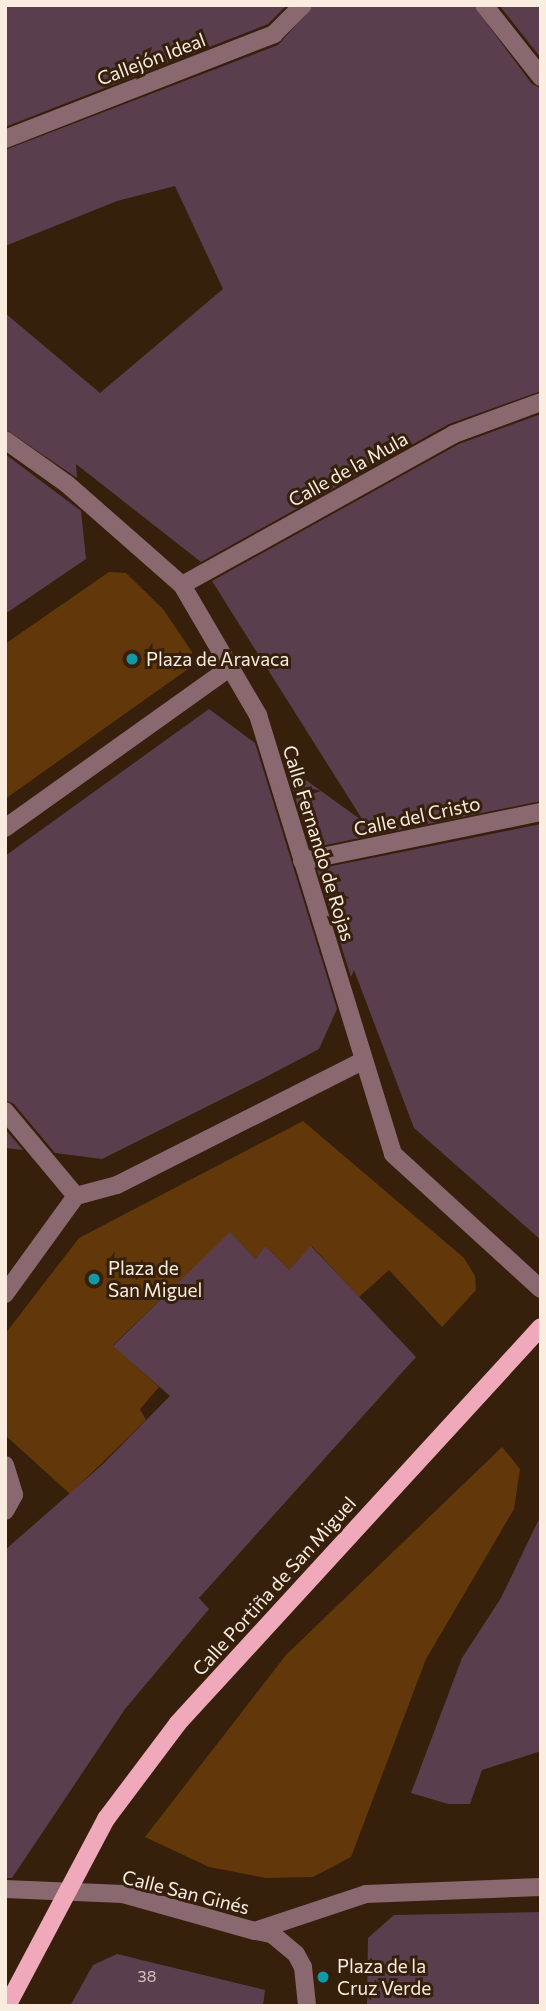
<!DOCTYPE html>
<meta charset="utf-8">
<style>
body{margin:0}
#map{position:relative;width:546px;height:2011px;overflow:hidden;background:#36200c;font-family:Commissioner,sans-serif}
div>[style]{position:absolute}
[style*='--x']{left:calc(var(--x)*1px);top:calc(var(--y)*1px);width:calc(var(--w)*1px);rotate:calc(var(--a)*1deg)}
.green>*{inset:0;background:#62380a}
.building>*{inset:0;background:#5a3e4e}
.minor>*{height:18px;margin:-9px;padding:0 9px;transform-origin:9px;border-radius:9px;background:#8a6870}
.major>*{height:18px;margin:-9px;padding:0 9px;transform-origin:9px;border-radius:9px;background:#efa9ba}
.dots>*{width:19px;height:19px;translate:-50% -50%;box-sizing:border-box;border:4px solid #36200c;border-radius:50%}
span{translate:-50% -50%;white-space:nowrap;text-align:center;line-height:1.15;-webkit-text-stroke:6px #36200c;paint-order:stroke}
.number-label{font-size:16px;color:#d3c0bc}
.number-label span{-webkit-text-stroke-width:0}
.street-label{font-size:19px;color:#fbece0}
.poi-label{font-size:19px;color:#fbece0}
.left{translate:0 -50%;text-align:left}
.frame{position:absolute;inset:0;border:7px solid #fbece0;pointer-events:none}
</style>
<div id="map">
<div class="green">
<i style="clip-path:polygon(109px 572px,126px 573px,163px 609px,192px 652px,188px 669px,5px 799px,5px 644px)"></i>
<i style="clip-path:polygon(303px 1121px,464px 1258px,475px 1276px,476px 1290px,442px 1327px,389px 1270px,359px 1297px,312px 1246px,289px 1270px,265px 1246px,255px 1259px,230px 1233px,113px 1345px,159px 1387px,140px 1409px,146px 1420px,70px 1494px,5px 1435px,5px 1334px,79px 1238px)"></i>
<i style="clip-path:polygon(502px 1447px,520px 1469px,514px 1509px,426px 1659px,351px 1857px,313px 1877px,266px 1878px,209px 1867px,145px 1837px,286px 1655px)"></i>
</div>
<div class="building">
<i style="clip-path:polygon(5px 5px,287px 5px,268px 24px,5px 127px)"></i>
<i style="clip-path:polygon(314px 5px,473px 5px,532px 84px,541px 88px,541px 391px,449px 424px,201px 562px,76px 464px,77px 478px,5px 429px,5px 313px,100px 393px,223px 289px,175px 186px,117px 201px,5px 246px,5px 150px,278px 45px)"></i>
<i style="clip-path:polygon(499px 5px,541px 5px,541px 58px)"></i>
<i style="clip-path:polygon(541px 414px,541px 801px,311px 848px,285px 765px,364px 822px,212px 581px,459px 444px)"></i>
<i style="clip-path:polygon(5px 454px,81px 511px,86px 559px,5px 614px)"></i>
<i style="clip-path:polygon(209px 709px,255px 743px,337px 1009px,319px 1049px,264px 1078px,102px 1159px,55px 1153px,14px 1104px,5px 1100px,5px 856px)"></i>
<i style="clip-path:polygon(541px 824px,541px 1240px,414px 1128px,354px 970px,351px 977px,317px 869px)"></i>
<i style="clip-path:polygon(5px 1129px,23px 1150px,5px 1148px)"></i>
<i style="clip-path:polygon(230px 1232px,255px 1259px,265px 1246px,289px 1270px,311px 1246px,416px 1357px,199px 1598px,209px 1609px,125px 1709px,12px 1878px,5px 1878px,5px 1550px,102px 1465px,170px 1396px,113px 1346px)"></i>
<i style="clip-path:polygon(541px 1515px,541px 1751px,482px 1770px,470px 1804px,448px 1804px,411px 1793px,462px 1658px,501px 1598px)"></i>
<i style="clip-path:polygon(541px 1912px,541px 2006px,367px 2006px,368px 1938px,394px 1915px)"></i>
<i style="clip-path:polygon(117px 1954px,265px 1990px,263px 2006px,70px 2006px,93px 1965px)"></i>
</div>
<div class="minor">
<i style="--x:484;--y:5;--w:92;--a:51.6"></i>
<i style="--x:5;--y:139;--w:289;--a:-21.3"></i>
<i style="--x:274;--y:34;--w:41;--a:-45"></i>
<i style="--x:5;--y:440;--w:76;--a:35.4"></i>
<i style="--x:67;--y:484;--w:153;--a:41.3"></i>
<i style="--x:182;--y:585;--w:151;--a:59.7"></i>
<i style="--x:258;--y:715;--w:459;--a:72.9"></i>
<i style="--x:393;--y:1154;--w:200;--a:42.4"></i>
<i style="--x:182;--y:585;--w:311;--a:-29"></i>
<i style="--x:454;--y:434;--w:93;--a:-20.2"></i>
<i style="--x:5;--y:828;--w:279;--a:-35.5"></i>
<i style="--x:302;--y:861;--w:244;--a:-11.6"></i>
<i style="--x:5;--y:1111;--w:111;--a:50.1"></i>
<i style="--x:5;--y:1294;--w:121;--a:-54.1"></i>
<i style="--x:76;--y:1196;--w:42;--a:-15"></i>
<i style="--x:117;--y:1185;--w:275;--a:-26.8"></i>
<i style="--x:5;--y:1465;--w:31;--a:73"></i>
<i style="--x:14;--y:1495;--w:18;--a:119"></i>
<i style="--x:5;--y:1889;--w:118;--a:2.4"></i>
<i style="--x:123;--y:1894;--w:137;--a:15.7"></i>
<i style="--x:255;--y:1931;--w:117;--a:-18.4"></i>
<i style="--x:366;--y:1894;--w:175;--a:-2.3"></i>
<i style="--x:256;--y:1931;--w:16;--a:11"></i>
<i style="--x:272;--y:1934;--w:31;--a:40"></i>
<i style="--x:296;--y:1954;--w:15;--a:62"></i>
<i style="--x:303;--y:1967;--w:39;--a:84"></i>
</div>
<div class="major">
<i style="--x:7;--y:2006;--w:212;--a:-62.1"></i>
<i style="--x:106;--y:1819;--w:120;--a:-53.1"></i>
<i style="--x:178;--y:1723;--w:537;--a:-47.49"></i>
</div>
<div class="dots">
<i style="left:132px;top:659px;background:#0f9aa8"></i>
<i style="left:94px;top:1279px;background:#0f9aa8"></i>
<i style="left:323px;top:1977px;background:#0f9aa8"></i>
</div>
<div class="number-label">
<span style="left:147px;top:1976px">38</span>
</div>
<div class="street-label">
<span style="left:151px;top:59px;rotate:-21deg">Callejón Ideal</span>
<span style="left:348px;top:469px;rotate:-29deg">Calle de la Mula</span>
<span style="left:417px;top:816px;rotate:-12deg">Calle del Cristo</span>
<span style="left:319px;top:843px;rotate:73deg">Calle Fernando de Rojas</span>
<span style="left:274px;top:1586px;rotate:-48deg">Calle Portiña de San Miguel</span>
<span style="left:186px;top:1892px;rotate:14deg">Calle San Ginés</span>
</div>
<div class="poi-label">
<span class="left" style="left:146px;top:659px">Plaza de Aravaca</span>
<span class="left" style="left:108px;top:1279px">Plaza de<br>San Miguel</span>
<span class="left" style="left:337px;top:1977px">Plaza de la<br>Cruz Verde</span>
</div>
<div class="frame"></div>
</div>
